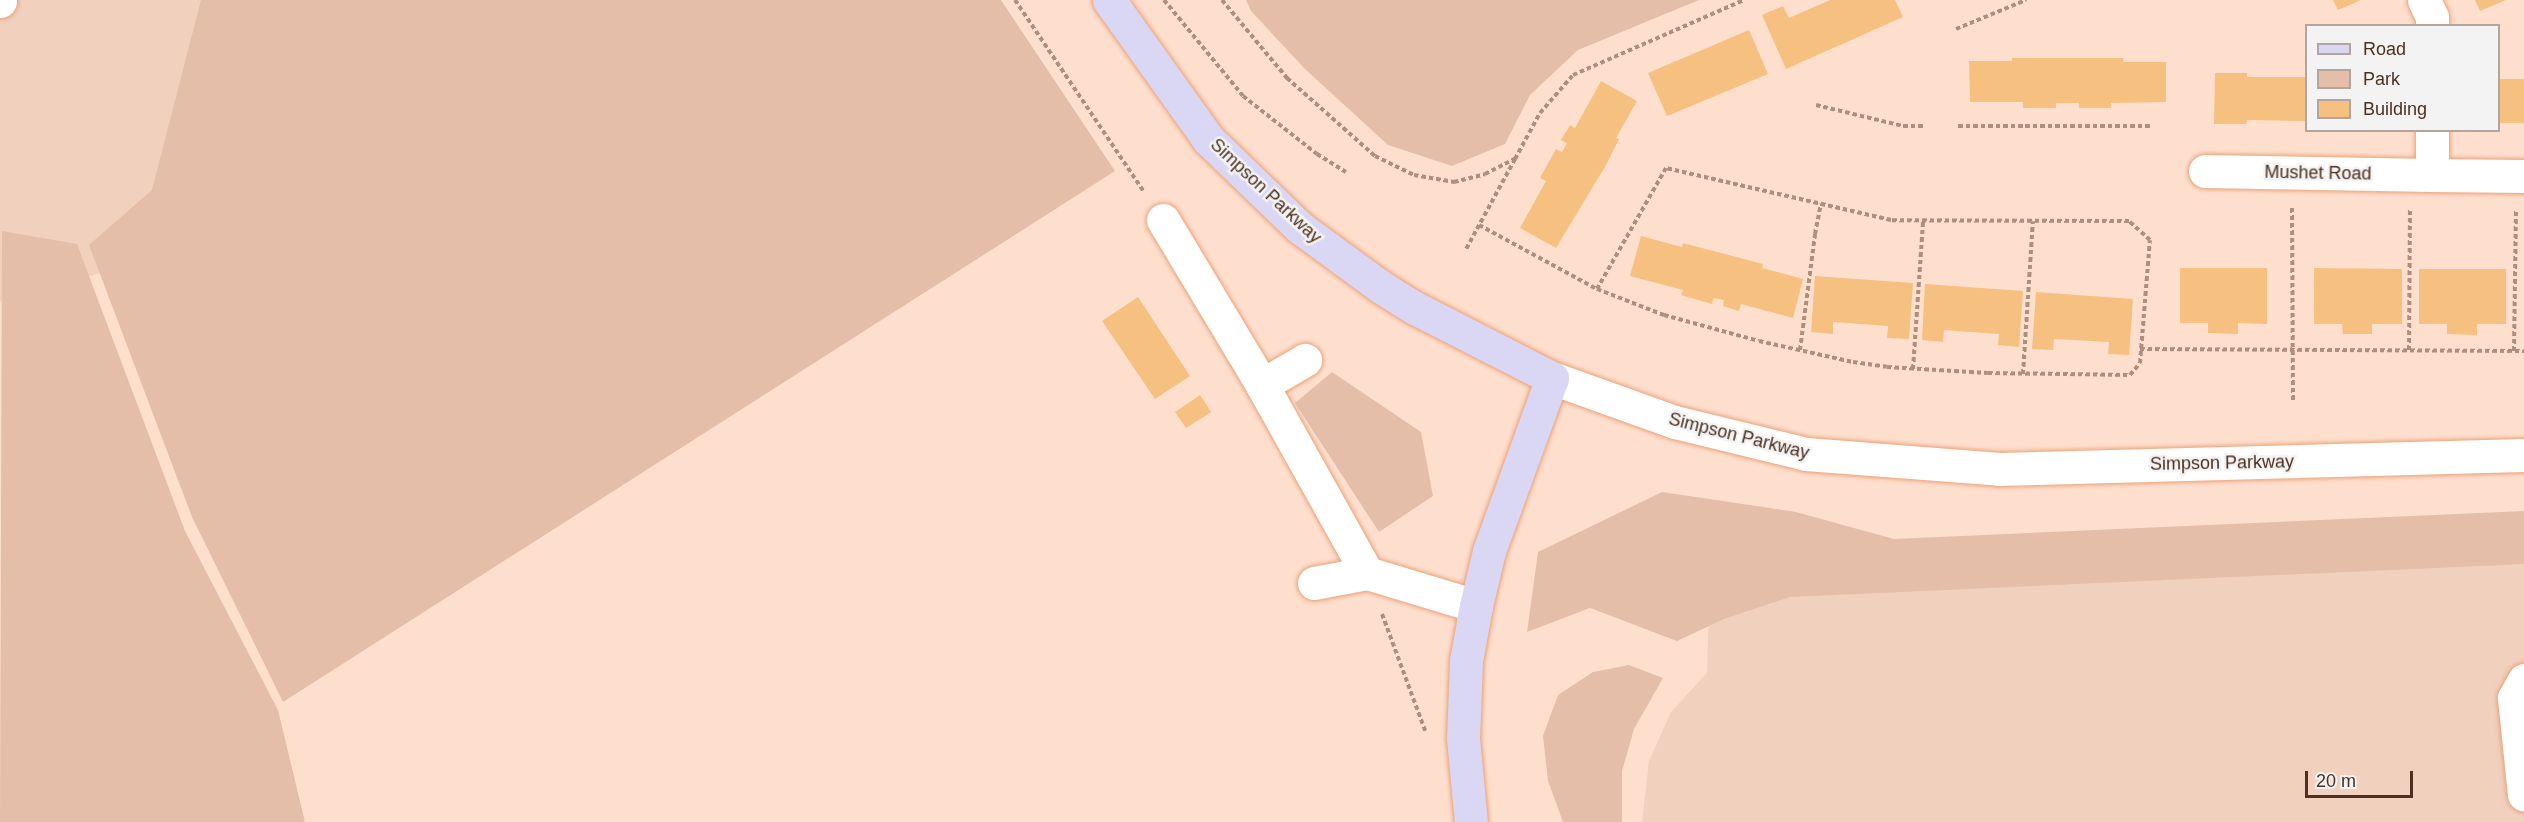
<!DOCTYPE html>
<style>
body{margin:0}
#map{position:relative;width:2524px;height:822px;overflow:hidden;background:#fedfce;font-family:Arial,sans-serif}
div>[style]{position:absolute}
[style*='--x']{left:calc(var(--x)*1px);top:calc(var(--y)*1px);width:calc(var(--w)*1px);rotate:calc(var(--a)*1deg)}
.built>*{inset:0;background:#f1d0be}
.green>*{inset:0;background:#e4bea9}
.building>*{inset:0;background:#f6c080}
.path>*{height:4px;margin-top:-2px;transform-origin:0;background:repeating-linear-gradient(90deg,#ad8f7e 0 4.5px,transparent 0 7.5px)}
.roads{filter:drop-shadow(0 0 2px #eaa279) drop-shadow(0 0 2px #eaa279)}
.minor>*{height:33px;margin:-16.5px;padding:0 16.5px;transform-origin:16.5px;border-radius:16.5px;background:#fff}
.major>*{height:33px;margin:-16.5px;padding:0 16.5px;transform-origin:16.5px;border-radius:16.5px;background:#dad7f5}
span{translate:-50% -50%;white-space:nowrap;text-align:center;line-height:1.15;-webkit-text-stroke:5px #f3f3f3;paint-order:stroke}
.street-label{font-size:18px;color:#4d301f}
.legend{position:absolute;left:2305px;top:24px;width:195px;height:108px;box-sizing:border-box;background:#f3f3f3;border:2px solid #b1a59e;margin:0;padding:8px 10px;list-style:none;font-size:18px;color:#4d301f}
.legend li{display:flex;align-items:center;gap:12px;height:30px}
.legend b{width:30px;border:2px solid #b1a59e}
.scale{position:absolute;left:2305px;top:771px;width:108px;height:27px;box-sizing:border-box;border:3px solid #4d301f;border-top:0;padding-left:8px;font-size:18px;line-height:21px;white-space:nowrap;color:#4d301f;-webkit-text-stroke:4px #f3f3f3;paint-order:stroke}
</style>
<div id="map">
<div class="built">
<i style="clip-path:polygon(0 0,347px 0,118px 268px,0 302px)"></i>
<i style="clip-path:polygon(2524px 538px,2524px 822px,1642px 822px,1649px 761px,1671px 712px,1707px 673px,1710px 564px)"></i>
</div>
<div class="green">
<i style="clip-path:polygon(201px 0,1001px 0,1115px 171px,283px 702px,192px 517px,89px 245px,152px 190px)"></i>
<i style="clip-path:polygon(1246px 0,1699px 0,1578px 50px,1530px 95px,1505px 144px,1452px 166px,1388px 145px,1305px 69px,1251px 11px)"></i>
<i style="clip-path:polygon(2px 231px,77px 244px,185px 531px,278px 710px,305px 822px,0 822px)"></i>
<i style="clip-path:polygon(1332px 372px,1421px 432px,1433px 496px,1379px 532px,1295px 403px)"></i>
<i style="clip-path:polygon(1662px 492px,1796px 512px,1894px 539px,2524px 511px,2524px 564px,1790px 597px,1724px 619px,1677px 641px,1590px 608px,1527px 632px,1538px 552px)"></i>
<i style="clip-path:polygon(1629px 665px,1663px 678px,1634px 729px,1622px 771px,1622px 822px,1563px 822px,1548px 781px,1543px 736px,1558px 695px,1593px 672px)"></i>
</div>
<div class="building">
<i style="clip-path:polygon(1830px 0,1895px 0,1903px 17px,1786px 69px,1762px 15px,1783px 6px,1789px 18px)"></i>
<i style="clip-path:polygon(2333px 0,2361px 0,2338px 10px)"></i>
<i style="clip-path:polygon(2475px 0,2506px 0,2480px 11px)"></i>
<i style="clip-path:polygon(1749px 30px,1768px 74px,1667px 116px,1648px 73px)"></i>
<i style="clip-path:polygon(2012px 58px,2123px 58px,2123px 62px,2166px 62px,2166px 102px,2111px 103px,2111px 108px,2079px 108px,2079px 103px,2056px 103px,2056px 108px,2023px 108px,2023px 102px,1970px 102px,1969px 61px,2012px 61px)"></i>
<i style="clip-path:polygon(2215px 73px,2247px 73px,2247px 77px,2306px 77px,2306px 121px,2247px 120px,2246px 124px,2214px 124px)"></i>
<i style="clip-path:polygon(2498px 79px,2524px 79px,2524px 123px,2498px 123px)"></i>
<i style="clip-path:polygon(1601px 81px,1637px 101px,1616px 138px,1619px 139px,1606px 165px,1556px 248px,1520px 228px,1546px 181px,1540px 178px,1556px 149px,1562px 152px,1567px 143px,1561px 140px,1570px 125px,1575px 128px)"></i>
<i style="clip-path:polygon(1641px 236px,1682px 247px,1683px 243px,1763px 264px,1762px 268px,1803px 279px,1793px 318px,1741px 304px,1739px 311px,1723px 306px,1724px 300px,1714px 298px,1712px 304px,1681px 295px,1683px 290px,1630px 276px)"></i>
<i style="clip-path:polygon(2180px 268px,2267px 268px,2267px 324px,2238px 323px,2238px 334px,2208px 333px,2208px 323px,2180px 323px)"></i>
<i style="clip-path:polygon(2314px 268px,2402px 269px,2402px 324px,2372px 324px,2372px 334px,2343px 334px,2342px 324px,2314px 324px)"></i>
<i style="clip-path:polygon(2419px 269px,2506px 269px,2506px 324px,2477px 324px,2477px 335px,2447px 334px,2447px 324px,2419px 324px)"></i>
<i style="clip-path:polygon(1815px 276px,1913px 283px,1909px 339px,1887px 338px,1888px 326px,1861px 324px,1833px 322px,1833px 334px,1811px 332px)"></i>
<i style="clip-path:polygon(1925px 284px,2023px 291px,2019px 347px,1998px 345px,1999px 334px,1971px 332px,1944px 330px,1943px 342px,1922px 340px)"></i>
<i style="clip-path:polygon(2036px 292px,2133px 299px,2129px 355px,2108px 354px,2109px 342px,2054px 339px,2053px 350px,2032px 349px)"></i>
<i style="clip-path:polygon(1138px 297px,1190px 376px,1155px 399px,1102px 321px)"></i>
<i style="clip-path:polygon(1200px 395px,1211px 412px,1186px 428px,1175px 412px)"></i>
</div>
<div class="path">
<i style="--x:1015;--y:0;--w:231;--a:56.1"></i>
<i style="--x:1164;--y:0;--w:124;--a:50.5"></i>
<i style="--x:1243;--y:96;--w:94;--a:38.1"></i>
<i style="--x:1317;--y:154;--w:34;--a:32"></i>
<i style="--x:1222;--y:0;--w:102;--a:50.2"></i>
<i style="--x:1287;--y:78;--w:118;--a:41.6"></i>
<i style="--x:1375;--y:156;--w:43;--a:26"></i>
<i style="--x:1414;--y:175;--w:41;--a:9.9"></i>
<i style="--x:1454;--y:182;--w:32;--a:-14"></i>
<i style="--x:1485;--y:174;--w:34;--a:-27"></i>
<i style="--x:1515;--y:159;--w:105;--a:118.5"></i>
<i style="--x:1956;--y:29;--w:76;--a:-22.5"></i>
<i style="--x:1816;--y:105;--w:89;--a:13.6"></i>
<i style="--x:1903;--y:126;--w:21;--a:0"></i>
<i style="--x:1958;--y:126;--w:194;--a:0"></i>
<i style="--x:1515;--y:159;--w:52;--a:-61.5"></i>
<i style="--x:1540;--y:113;--w:50;--a:-49"></i>
<i style="--x:1573;--y:75;--w:187;--a:-23.7"></i>
<i style="--x:2292;--y:208;--w:194;--a:89.7"></i>
<i style="--x:1479;--y:225;--w:134;--a:28.5"></i>
<i style="--x:1597;--y:289;--w:72;--a:21.2"></i>
<i style="--x:1664;--y:315;--w:98;--a:15.3"></i>
<i style="--x:1759;--y:341;--w:96;--a:12.6"></i>
<i style="--x:1853;--y:362;--w:34;--a:8"></i>
<i style="--x:1887;--y:367;--w:101;--a:3.4"></i>
<i style="--x:1988;--y:373;--w:142;--a:0.8"></i>
<i style="--x:2130;--y:375;--w:16;--a:-50"></i>
<i style="--x:2140;--y:363;--w:123;--a:-85.4"></i>
<i style="--x:2150;--y:240;--w:28;--a:-138"></i>
<i style="--x:2129;--y:221;--w:238;--a:-179.8"></i>
<i style="--x:1891;--y:220;--w:231;--a:-167"></i>
<i style="--x:1666;--y:168;--w:139;--a:119.7"></i>
<i style="--x:2140;--y:349;--w:384;--a:0.3"></i>
<i style="--x:1800;--y:350;--w:117;--a:-82.6"></i>
<i style="--x:1815;--y:234;--w:31;--a:-79"></i>
<i style="--x:2409;--y:350;--w:140;--a:-89.6"></i>
<i style="--x:2514;--y:351;--w:140;--a:-89.2"></i>
<i style="--x:1913;--y:369;--w:148;--a:-86.1"></i>
<i style="--x:2023;--y:374;--w:153;--a:-86.3"></i>
<i style="--x:1382;--y:614;--w:127;--a:69.7"></i>
</div>
<div class="roads">
<div class="minor">
<i style="--x:2424;--y:0;--w:19;--a:65"></i>
<i style="--x:2432;--y:17;--w:9;--a:90"></i>
<i style="--x:0;--y:1;--w:1;--a:-90"></i>
<i style="--x:2205;--y:171;--w:227;--a:1"></i>
<i style="--x:2432;--y:175;--w:45;--a:-90"></i>
<i style="--x:2432;--y:175;--w:92;--a:0.6"></i>
<i style="--x:1163;--y:220;--w:192;--a:59"></i>
<i style="--x:1262;--y:385;--w:215;--a:60.8"></i>
<i style="--x:1367;--y:573;--w:114;--a:16.8"></i>
<i style="--x:1552;--y:378;--w:131;--a:19.7"></i>
<i style="--x:1675;--y:422;--w:135;--a:13.7"></i>
<i style="--x:1806;--y:454;--w:194;--a:4.4"></i>
<i style="--x:1999;--y:469;--w:525;--a:-1.53"></i>
<i style="--x:1262;--y:385;--w:50;--a:-30.2"></i>
<i style="--x:1314;--y:583;--w:54;--a:-10.7"></i>
<i style="--x:2524;--y:680;--w:21;--a:119"></i>
<i style="--x:2514;--y:698;--w:97;--a:84.1"></i>
</div>
<div class="major">
<i style="--x:1109;--y:0;--w:171;--a:54.5"></i>
<i style="--x:1208;--y:139;--w:127;--a:44"></i>
<i style="--x:1299;--y:227;--w:102;--a:36.2"></i>
<i style="--x:1381;--y:287;--w:40;--a:32"></i>
<i style="--x:1415;--y:308;--w:154;--a:27.1"></i>
<i style="--x:1552;--y:378;--w:184;--a:110"></i>
<i style="--x:1489;--y:551;--w:57;--a:103.3"></i>
<i style="--x:1476;--y:606;--w:56;--a:100.3"></i>
<i style="--x:1466;--y:661;--w:77;--a:92.2"></i>
<i style="--x:1463;--y:738;--w:84;--a:84.6"></i>
</div>
</div>
<div class="street-label">
<span style="left:2318px;top:173px;rotate:1deg">Mushet Road</span>
<span style="left:1266px;top:191px;rotate:43deg">Simpson Parkway</span>
<span style="left:1739px;top:436px;rotate:14deg">Simpson Parkway</span>
<span style="left:2222px;top:463px;rotate:-1deg">Simpson Parkway</span>
</div>
<ul class="legend">
<li><b style="height:8px;background:#dad7f5"></b>Road</li>
<li><b style="height:16px;background:#e4bea9"></b>Park</li>
<li><b style="height:16px;background:#f6c080"></b>Building</li>
</ul>
<div class="scale">20 m</div>
</div>
